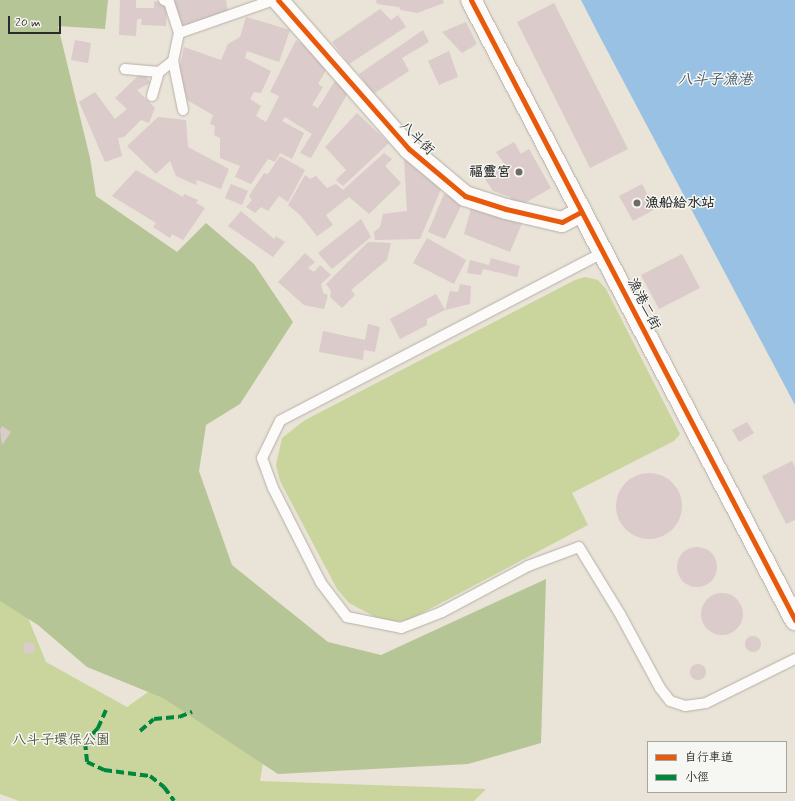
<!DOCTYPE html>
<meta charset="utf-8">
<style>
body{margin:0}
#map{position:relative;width:795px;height:801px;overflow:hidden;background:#eae3d7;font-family:Mynerve,"LXGW WenKai TC",sans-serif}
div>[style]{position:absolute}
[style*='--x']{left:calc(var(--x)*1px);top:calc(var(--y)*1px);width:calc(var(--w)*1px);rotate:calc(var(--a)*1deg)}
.green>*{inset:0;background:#cad59d}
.forest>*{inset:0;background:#b6c596}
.water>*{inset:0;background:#98c1e3}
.building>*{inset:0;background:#dbcbca}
.round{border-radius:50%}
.roads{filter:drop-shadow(0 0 1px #b4b0a9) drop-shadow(0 0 1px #b4b0a9)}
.lane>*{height:10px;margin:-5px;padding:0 5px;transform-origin:5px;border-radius:5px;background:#fcfbf9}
.street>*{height:20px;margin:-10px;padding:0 10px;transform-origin:10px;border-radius:10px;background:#fcfbf9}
.quiet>*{height:4px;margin-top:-2px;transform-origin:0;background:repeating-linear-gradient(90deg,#00873e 0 8px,transparent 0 12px)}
.cycleway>*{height:5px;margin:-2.5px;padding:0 2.5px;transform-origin:2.5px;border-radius:2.5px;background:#e8590c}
.dots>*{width:11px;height:11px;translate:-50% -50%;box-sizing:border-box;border:2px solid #f6f6f2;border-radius:50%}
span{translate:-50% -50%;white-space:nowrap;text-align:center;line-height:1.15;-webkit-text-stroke:3px #f6f6f2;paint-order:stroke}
.street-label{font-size:14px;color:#2b2b2b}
.poi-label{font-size:14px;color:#2b2b2b;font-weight:700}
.right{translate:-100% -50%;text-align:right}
.left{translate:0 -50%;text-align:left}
.park-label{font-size:14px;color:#535a3f}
.water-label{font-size:15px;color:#455b6d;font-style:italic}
.legend{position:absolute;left:647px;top:741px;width:140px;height:52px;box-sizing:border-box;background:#f6f6f2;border:1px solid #a5a5a2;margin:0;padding:5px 7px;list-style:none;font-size:12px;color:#2b2b2b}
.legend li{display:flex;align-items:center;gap:8px;height:20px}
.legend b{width:20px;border:1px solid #a5a5a2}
.scale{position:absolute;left:8px;top:16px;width:53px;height:18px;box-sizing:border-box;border:2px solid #2b2b2b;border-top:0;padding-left:5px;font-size:12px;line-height:14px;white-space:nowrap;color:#2b2b2b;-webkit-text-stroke:3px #f6f6f2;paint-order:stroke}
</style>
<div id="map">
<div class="green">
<i style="clip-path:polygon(585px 277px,598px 280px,606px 289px,680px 434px,674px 441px,572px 493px,588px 525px,409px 620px,394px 622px,377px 618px,349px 603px,337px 589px,280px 481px,276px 465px,282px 438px,305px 420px,575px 280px)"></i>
<i style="clip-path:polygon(0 571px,24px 608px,46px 662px,127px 707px,151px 690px,266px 746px,260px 781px,486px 789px,474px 801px,19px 801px,0 794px)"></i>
</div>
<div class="forest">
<i style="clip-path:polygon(0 0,108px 0,105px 29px,58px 26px,90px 158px,96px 196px,177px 252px,206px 223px,254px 264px,293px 322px,240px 404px,206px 425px,199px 471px,232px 565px,328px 642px,381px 655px,546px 579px,541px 743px,468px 764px,278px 774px,163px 698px,87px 667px,38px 625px,0 601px)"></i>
</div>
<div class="water">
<i style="clip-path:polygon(581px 0,795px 0,795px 405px,600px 37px)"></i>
</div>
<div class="building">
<i style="clip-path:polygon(120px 0,136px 0,136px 8px,154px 8px,154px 1px,167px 4px,166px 26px,141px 25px,142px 19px,137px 19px,136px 36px,119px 35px)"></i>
<i style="clip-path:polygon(172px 0,226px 0,228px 14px,181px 26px)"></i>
<i style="clip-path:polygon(376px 0,443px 0,444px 3px,417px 13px,401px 10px,399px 7px,377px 4px)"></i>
<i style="clip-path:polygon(554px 3px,628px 149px,590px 168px,517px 22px)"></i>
<i style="clip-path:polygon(380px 9px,391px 20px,398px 15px,406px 27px,349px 64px,332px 42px)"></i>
<i style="clip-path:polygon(246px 17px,290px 30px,279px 62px,247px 51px,245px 58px,271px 71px,261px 93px,254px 92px,250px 99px,261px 106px,256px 116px,266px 122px,279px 96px,270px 92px,296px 40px,330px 63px,318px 84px,323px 87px,312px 105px,318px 108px,335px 81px,350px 89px,311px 158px,300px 153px,312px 134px,285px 117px,282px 121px,304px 133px,292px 159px,280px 153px,275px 162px,268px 159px,251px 184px,235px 177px,240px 166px,220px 158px,220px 138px,214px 135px,215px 126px,210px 124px,213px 115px,187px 100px,179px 70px,184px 47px,221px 60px,228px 44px,240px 37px)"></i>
<i style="clip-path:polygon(466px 22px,477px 44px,462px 53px,442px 32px)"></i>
<i style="clip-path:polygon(423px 30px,429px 42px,402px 58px,409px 71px,373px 94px,359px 74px)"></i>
<i style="clip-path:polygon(75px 40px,91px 43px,88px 63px,71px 60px)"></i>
<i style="clip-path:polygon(449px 51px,458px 77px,439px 85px,428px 61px)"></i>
<i style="clip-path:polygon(146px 75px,150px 83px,137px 90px,155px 108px,149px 123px,141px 120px,124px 137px,118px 138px,122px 156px,105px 162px,79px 102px,95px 92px,115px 119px,127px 109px,115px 98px,138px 76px)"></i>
<i style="clip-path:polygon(357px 113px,389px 143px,343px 186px,336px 180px,346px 170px,325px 147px)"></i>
<i style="clip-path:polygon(158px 117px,186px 120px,188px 147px,229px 169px,221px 189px,197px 180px,196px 185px,176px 176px,170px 161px,156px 174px,127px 146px)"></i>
<i style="clip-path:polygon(514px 142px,521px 154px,529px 149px,551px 188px,518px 207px,510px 197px,493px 191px,485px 179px,505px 165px,496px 152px)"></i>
<i style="clip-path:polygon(384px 153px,392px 159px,385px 166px,401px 183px,369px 214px,349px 197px,326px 215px,333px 225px,317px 236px,300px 215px,288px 205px,305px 175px,310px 179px,316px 176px,327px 188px,336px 184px,343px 190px)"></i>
<i style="clip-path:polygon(280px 156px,305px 170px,288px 202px,279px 196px,268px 211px,261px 207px,255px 213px,246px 207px,252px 200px,249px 196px,264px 173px,268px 174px)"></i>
<i style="clip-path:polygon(404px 159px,441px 189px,420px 239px,375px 240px,374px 232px,380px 227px,383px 214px,407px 211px)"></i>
<i style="clip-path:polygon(136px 170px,183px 197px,184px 194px,198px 200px,196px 203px,205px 208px,183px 240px,172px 234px,170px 238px,153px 227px,156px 223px,112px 196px)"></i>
<i style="clip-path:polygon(231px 184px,248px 191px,242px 205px,225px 198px)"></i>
<i style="clip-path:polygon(642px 184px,655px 209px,633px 221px,619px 196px)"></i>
<i style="clip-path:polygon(444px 194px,463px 202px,445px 239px,428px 232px)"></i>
<i style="clip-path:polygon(472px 205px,523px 221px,510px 252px,464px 234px)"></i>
<i style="clip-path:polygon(241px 211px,274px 239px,276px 236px,285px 242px,273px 257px,228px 226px)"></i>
<i style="clip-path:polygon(361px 219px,371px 237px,332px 269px,318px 253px)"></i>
<i style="clip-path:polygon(427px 238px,466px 260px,454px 284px,413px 263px)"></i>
<i style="clip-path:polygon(368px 242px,391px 243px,387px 260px,351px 290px,355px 295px,342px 308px,330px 297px,331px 291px,326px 284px)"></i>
<i style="clip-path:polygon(305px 253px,315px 262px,308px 268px,314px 272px,320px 265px,331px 275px,321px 284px,323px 293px,328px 295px,324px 309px,304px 305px,278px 282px)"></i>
<i style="clip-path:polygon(682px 254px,700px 288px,659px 309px,641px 275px)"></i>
<i style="clip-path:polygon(491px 258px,520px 266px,517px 277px,483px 269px,481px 275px,467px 273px,470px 260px,489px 265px)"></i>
<i style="clip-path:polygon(460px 284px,471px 286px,470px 304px,445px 310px,450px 291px,458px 292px)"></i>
<i style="clip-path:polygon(436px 294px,445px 310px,427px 319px,427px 325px,400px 339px,390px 319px)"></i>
<i style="clip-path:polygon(368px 324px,380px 327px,375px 352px,364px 350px,363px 360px,319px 352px,323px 331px,365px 340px)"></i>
<i style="clip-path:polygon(747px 422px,754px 433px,739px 442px,732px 430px)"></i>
<i style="clip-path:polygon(2px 426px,11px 432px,2px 445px,0 430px)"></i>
<i style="clip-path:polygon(792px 461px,795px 467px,795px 520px,786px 524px,762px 476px)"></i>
<i class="round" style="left:616px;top:473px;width:66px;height:66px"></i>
<i class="round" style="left:677px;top:547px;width:40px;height:40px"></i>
<i class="round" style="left:701px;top:593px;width:42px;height:42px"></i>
<i class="round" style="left:745px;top:636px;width:16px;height:16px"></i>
<i class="round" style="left:23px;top:642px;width:12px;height:12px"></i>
<i class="round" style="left:690px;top:664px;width:16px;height:16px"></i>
</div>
<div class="roads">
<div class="lane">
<i style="--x:164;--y:0;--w:5;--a:22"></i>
<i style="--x:169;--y:2;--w:33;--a:72"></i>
<i style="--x:125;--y:69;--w:34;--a:5"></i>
<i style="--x:152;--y:96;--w:25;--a:-74"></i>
<i style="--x:159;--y:72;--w:18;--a:-38"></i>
<i style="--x:183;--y:110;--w:50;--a:-101.5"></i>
<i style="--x:173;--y:61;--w:29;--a:-78"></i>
<i style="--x:179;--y:33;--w:101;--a:-19.2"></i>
<i style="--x:604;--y:252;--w:365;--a:152.5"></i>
<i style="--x:280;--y:421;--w:41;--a:115.9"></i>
<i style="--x:262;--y:458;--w:32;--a:70"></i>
<i style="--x:273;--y:488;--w:106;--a:63.2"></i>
<i style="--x:321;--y:583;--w:43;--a:52.6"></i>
<i style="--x:347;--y:617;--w:55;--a:11.5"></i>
<i style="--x:401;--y:628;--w:44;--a:-21.3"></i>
<i style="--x:442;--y:612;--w:98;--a:-28.1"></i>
<i style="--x:528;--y:566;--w:54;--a:-20.4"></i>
<i style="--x:579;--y:547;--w:79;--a:58.5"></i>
<i style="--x:620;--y:614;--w:84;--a:61.6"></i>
<i style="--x:660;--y:688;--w:16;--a:52"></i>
<i style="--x:670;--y:701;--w:16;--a:18"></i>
<i style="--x:685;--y:706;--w:21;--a:-8"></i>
<i style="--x:706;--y:703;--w:99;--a:-26.3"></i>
</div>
<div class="street">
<i style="--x:278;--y:0;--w:198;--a:48.7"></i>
<i style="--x:409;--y:149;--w:73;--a:40"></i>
<i style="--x:465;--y:196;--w:43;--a:17.6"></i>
<i style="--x:506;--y:209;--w:57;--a:13.1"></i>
<i style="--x:562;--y:222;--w:21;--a:-28"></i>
<i style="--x:471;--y:0;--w:700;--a:62.41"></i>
</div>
</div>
<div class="quiet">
<i style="--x:106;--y:710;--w:20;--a:114"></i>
<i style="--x:98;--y:728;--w:19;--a:133"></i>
<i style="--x:85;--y:742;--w:20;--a:84"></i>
<i style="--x:87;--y:762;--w:19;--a:25"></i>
<i style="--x:104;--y:770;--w:46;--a:7.4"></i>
<i style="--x:150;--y:776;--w:18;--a:38"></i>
<i style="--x:164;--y:787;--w:17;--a:54"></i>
<i style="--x:140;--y:731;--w:18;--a:-41"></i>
<i style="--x:154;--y:719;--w:25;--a:-5"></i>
<i style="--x:179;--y:717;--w:14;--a:-21"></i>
</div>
<div class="cycleway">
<i style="--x:278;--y:0;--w:198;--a:48.7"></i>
<i style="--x:409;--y:149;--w:73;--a:40"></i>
<i style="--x:465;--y:196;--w:43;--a:17.6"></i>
<i style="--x:506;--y:209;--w:57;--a:13.1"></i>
<i style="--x:562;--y:222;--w:21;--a:-28"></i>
<i style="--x:471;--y:0;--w:700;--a:62.41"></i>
</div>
<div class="dots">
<i style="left:519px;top:172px;background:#6e6b67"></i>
<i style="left:637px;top:203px;background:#6e6b67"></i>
</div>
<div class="street-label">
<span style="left:417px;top:138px;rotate:44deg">八斗街</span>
<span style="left:644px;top:304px;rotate:63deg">漁港二街</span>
</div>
<div class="poi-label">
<span class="right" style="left:511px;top:172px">福靈宮</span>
<span class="left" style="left:645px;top:203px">漁船給水站</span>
</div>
<div class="park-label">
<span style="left:61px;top:740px">八斗子環保公園</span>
</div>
<div class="water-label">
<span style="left:715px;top:81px">八斗子漁港</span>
</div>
<ul class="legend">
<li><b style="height:5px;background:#e8590c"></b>自行車道</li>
<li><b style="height:5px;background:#00873e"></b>小徑</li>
</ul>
<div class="scale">20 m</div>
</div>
